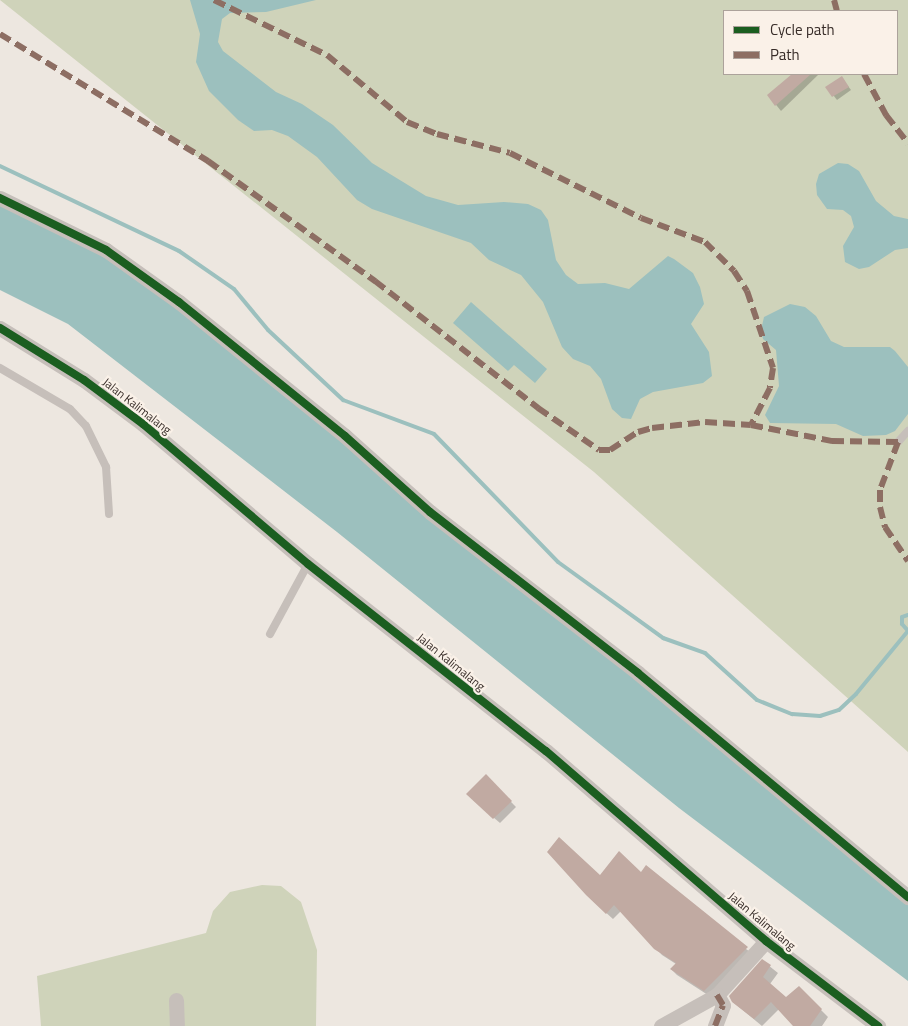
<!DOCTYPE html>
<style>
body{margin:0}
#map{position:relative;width:908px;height:1026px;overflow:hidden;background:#ede7e0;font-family:"Titillium Web",sans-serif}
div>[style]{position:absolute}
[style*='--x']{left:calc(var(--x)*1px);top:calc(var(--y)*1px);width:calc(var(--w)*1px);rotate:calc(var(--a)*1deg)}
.green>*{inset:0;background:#cfd3ba}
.water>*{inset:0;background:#9cc0be}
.shadow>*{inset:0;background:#0003}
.stream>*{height:4px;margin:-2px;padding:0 2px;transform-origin:2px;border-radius:2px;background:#9cc0be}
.building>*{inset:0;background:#c1aaa2}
.service>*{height:8px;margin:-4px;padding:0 4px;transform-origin:4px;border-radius:4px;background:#c6bfba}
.minor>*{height:15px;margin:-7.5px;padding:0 7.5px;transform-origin:7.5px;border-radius:7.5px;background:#c6bfba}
.quiet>*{height:6px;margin-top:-3px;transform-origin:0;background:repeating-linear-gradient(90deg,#8d6e63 0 12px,transparent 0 18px)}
.cycleway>*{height:8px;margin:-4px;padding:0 4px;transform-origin:4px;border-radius:4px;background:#1b5e20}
span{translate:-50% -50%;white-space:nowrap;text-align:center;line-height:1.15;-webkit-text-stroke:4.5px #faf1e8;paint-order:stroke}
.street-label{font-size:12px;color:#372c28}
.legend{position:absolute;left:723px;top:10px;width:175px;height:65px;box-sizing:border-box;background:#faf1e8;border:1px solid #aca29b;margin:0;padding:6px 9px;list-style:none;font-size:15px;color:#372c28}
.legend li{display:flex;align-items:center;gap:10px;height:25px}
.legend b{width:25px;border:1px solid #aca29b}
</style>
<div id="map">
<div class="green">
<i style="clip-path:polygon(evenodd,0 0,908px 0,908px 752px,594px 472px,0 0,724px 11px,897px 11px,897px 74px,724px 74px,724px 11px)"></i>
<i style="clip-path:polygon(262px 885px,281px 886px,301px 902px,317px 950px,316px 1026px,41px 1026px,37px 976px,206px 933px,213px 911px,230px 892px)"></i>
</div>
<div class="water">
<i style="clip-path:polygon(190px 0,316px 0,266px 12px,230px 13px,222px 19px,218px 42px,223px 51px,276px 92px,302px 104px,333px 125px,372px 163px,426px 196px,458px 205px,504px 202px,528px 204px,541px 210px,548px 220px,556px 260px,566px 275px,578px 284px,605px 283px,629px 289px,668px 256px,674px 259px,693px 273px,700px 287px,704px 304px,691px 324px,709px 352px,712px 376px,703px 383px,653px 392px,640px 399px,631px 419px,622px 418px,612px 409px,601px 379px,590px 366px,573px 359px,562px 347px,543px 302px,521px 275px,489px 260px,471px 243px,372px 209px,357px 200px,317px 157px,288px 136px,272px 130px,254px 131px,238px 120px,209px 91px,196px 62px,200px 34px)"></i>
<i style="clip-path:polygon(838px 163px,848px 164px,859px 171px,876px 201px,894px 216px,908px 219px,908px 248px,895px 250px,869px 267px,859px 269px,845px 262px,843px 246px,854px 227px,851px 216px,843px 210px,827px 209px,817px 195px,816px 184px,819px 174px)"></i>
<i style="clip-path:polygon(0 199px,106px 250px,908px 897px,908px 981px,679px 808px,337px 532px,68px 324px,0 290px)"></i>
<i style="clip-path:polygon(471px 302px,547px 369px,535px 383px,514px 365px,508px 371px,453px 323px)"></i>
<i style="clip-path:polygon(790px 304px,805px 307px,816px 316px,831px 341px,844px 347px,890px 347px,895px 351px,908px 367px,908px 414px,895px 431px,886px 435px,863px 436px,836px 424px,770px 423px,765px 415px,779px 386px,776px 350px,763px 339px,761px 330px,764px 317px)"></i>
</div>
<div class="shadow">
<i style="clip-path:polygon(794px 74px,819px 74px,781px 111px,769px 96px)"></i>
<i style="clip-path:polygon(842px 78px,851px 90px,837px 100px,827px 87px)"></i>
<i style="clip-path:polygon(486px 776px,516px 807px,500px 823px,473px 800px)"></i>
<i style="clip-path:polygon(641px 874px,753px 954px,711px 997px,677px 975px,671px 969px,676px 964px,662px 955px,621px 911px,613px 919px,593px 901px,601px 877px)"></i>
<i style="clip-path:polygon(763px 961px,778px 973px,770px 984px,786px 998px,799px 988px,828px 1017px,822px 1026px,794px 1026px,779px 1009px,762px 1026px,733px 1002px)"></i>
</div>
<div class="stream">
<i style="--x:0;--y:166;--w:198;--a:25.4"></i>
<i style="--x:179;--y:251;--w:67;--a:34.6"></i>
<i style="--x:234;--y:289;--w:53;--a:50.3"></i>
<i style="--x:268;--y:330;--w:103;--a:43"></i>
<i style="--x:343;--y:400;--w:97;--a:20.5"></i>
<i style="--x:434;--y:434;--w:178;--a:45.9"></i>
<i style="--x:558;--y:562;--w:130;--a:35.9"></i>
<i style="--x:663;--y:638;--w:45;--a:19.7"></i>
<i style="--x:705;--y:653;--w:70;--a:42.1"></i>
<i style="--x:757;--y:700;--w:38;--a:22"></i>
<i style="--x:792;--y:714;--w:28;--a:4"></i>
<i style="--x:820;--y:716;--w:20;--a:-18"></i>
<i style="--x:839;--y:710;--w:23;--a:-43"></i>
<i style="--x:856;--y:694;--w:82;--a:-50.5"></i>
<i style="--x:908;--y:615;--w:6;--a:162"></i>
<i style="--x:902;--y:617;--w:7;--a:90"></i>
<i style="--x:902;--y:624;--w:9;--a:49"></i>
</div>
<div class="building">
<i style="clip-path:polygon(792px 74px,811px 74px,775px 106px,767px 95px)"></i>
<i style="clip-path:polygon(842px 76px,849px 87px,832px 97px,825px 87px)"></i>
<i style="clip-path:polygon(486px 774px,512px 801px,493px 819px,466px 794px)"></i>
<i style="clip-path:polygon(559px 837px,600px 875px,619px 851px,641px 872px,646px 865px,748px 947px,704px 991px,670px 969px,676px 963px,654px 949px,614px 905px,606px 914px,586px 895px,547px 852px)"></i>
<i style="clip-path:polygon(762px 959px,771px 965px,763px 977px,786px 997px,799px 986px,822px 1009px,810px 1026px,793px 1026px,771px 1002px,754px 1019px,732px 1002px,729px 996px)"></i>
</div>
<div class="service">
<i style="--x:0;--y:368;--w:81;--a:30.4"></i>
<i style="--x:70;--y:409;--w:23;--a:47"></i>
<i style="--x:86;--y:426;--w:46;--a:64"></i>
<i style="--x:106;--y:467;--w:47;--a:86.3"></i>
<i style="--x:898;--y:442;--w:15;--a:-48"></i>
<i style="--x:270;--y:634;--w:80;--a:-61.5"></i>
</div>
<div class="minor">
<i style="--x:0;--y:198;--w:118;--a:26.1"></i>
<i style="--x:106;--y:250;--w:90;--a:35.5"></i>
<i style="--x:179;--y:302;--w:213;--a:38.9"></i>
<i style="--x:345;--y:436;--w:114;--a:41.8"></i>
<i style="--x:430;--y:512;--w:263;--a:37.7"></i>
<i style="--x:638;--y:673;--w:351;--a:39.7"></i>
<i style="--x:0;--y:328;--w:99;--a:31.8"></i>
<i style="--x:84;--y:380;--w:74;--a:36.7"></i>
<i style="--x:143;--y:424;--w:216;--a:40.3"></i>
<i style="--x:308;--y:564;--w:303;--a:38.2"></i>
<i style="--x:546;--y:751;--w:291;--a:40.8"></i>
<i style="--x:766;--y:941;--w:141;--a:37.2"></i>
<i style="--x:176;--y:1000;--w:26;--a:88"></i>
<i style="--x:661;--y:1026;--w:64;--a:-29"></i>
<i style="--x:717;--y:995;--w:73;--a:-47.8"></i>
<i style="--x:715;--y:1026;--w:22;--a:-69"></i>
<i style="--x:723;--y:1005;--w:12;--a:-121"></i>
</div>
<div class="quiet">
<i style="--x:214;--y:0;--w:126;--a:26"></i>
<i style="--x:327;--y:55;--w:104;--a:39.9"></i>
<i style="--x:407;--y:122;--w:32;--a:22"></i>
<i style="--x:437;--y:134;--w:75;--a:14.6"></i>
<i style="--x:510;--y:153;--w:146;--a:26.4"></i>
<i style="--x:641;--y:218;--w:68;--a:20.6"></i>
<i style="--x:705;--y:242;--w:41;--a:45"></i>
<i style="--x:734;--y:271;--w:24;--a:57"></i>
<i style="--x:747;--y:291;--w:81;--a:71.3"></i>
<i style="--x:773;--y:368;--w:20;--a:99"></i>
<i style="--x:770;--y:388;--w:42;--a:117.2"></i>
<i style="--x:834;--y:0;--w:11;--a:75"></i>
<i style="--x:0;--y:34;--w:244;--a:31.4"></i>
<i style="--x:208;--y:161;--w:206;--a:35.7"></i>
<i style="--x:375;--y:281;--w:207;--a:37.9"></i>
<i style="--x:538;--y:408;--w:74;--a:34.5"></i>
<i style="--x:599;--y:450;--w:11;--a:0"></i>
<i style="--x:610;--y:450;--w:33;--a:-33"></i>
<i style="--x:638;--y:432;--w:15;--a:-16"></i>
<i style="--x:652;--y:428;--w:53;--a:-6.5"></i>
<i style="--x:705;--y:422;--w:46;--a:3.7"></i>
<i style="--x:751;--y:425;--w:83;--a:11.2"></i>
<i style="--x:832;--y:441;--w:66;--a:0.9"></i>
<i style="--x:898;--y:442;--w:51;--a:110.6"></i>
<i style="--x:880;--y:490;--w:17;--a:90"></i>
<i style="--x:880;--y:507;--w:21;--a:76"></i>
<i style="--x:885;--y:527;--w:41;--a:55.9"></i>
<i style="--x:864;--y:74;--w:47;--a:61.8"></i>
<i style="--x:886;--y:115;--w:36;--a:52"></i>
<i style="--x:715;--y:1026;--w:22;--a:-69"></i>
<i style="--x:723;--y:1005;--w:12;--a:-121"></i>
</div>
<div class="cycleway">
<i style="--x:0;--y:198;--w:118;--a:26.1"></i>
<i style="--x:106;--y:250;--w:90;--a:35.5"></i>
<i style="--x:179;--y:302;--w:213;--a:38.9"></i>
<i style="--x:345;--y:436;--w:114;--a:41.8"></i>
<i style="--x:430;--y:512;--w:263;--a:37.7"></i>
<i style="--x:638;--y:673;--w:351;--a:39.7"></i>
<i style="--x:0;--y:328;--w:99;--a:31.8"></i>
<i style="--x:84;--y:380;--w:74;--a:36.7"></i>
<i style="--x:143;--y:424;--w:216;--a:40.3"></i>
<i style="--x:308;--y:564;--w:303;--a:38.2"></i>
<i style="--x:546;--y:751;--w:291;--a:40.8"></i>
<i style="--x:766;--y:941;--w:141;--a:37.2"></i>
</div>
<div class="street-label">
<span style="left:137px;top:406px;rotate:38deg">Jalan Kalimalang</span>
<span style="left:451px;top:662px;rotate:39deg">Jalan Kalimalang</span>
<span style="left:762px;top:921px;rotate:40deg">Jalan Kalimalang</span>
</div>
<ul class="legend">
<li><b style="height:6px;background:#1b5e20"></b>Cycle path</li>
<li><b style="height:6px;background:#8d6e63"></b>Path</li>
</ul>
</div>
